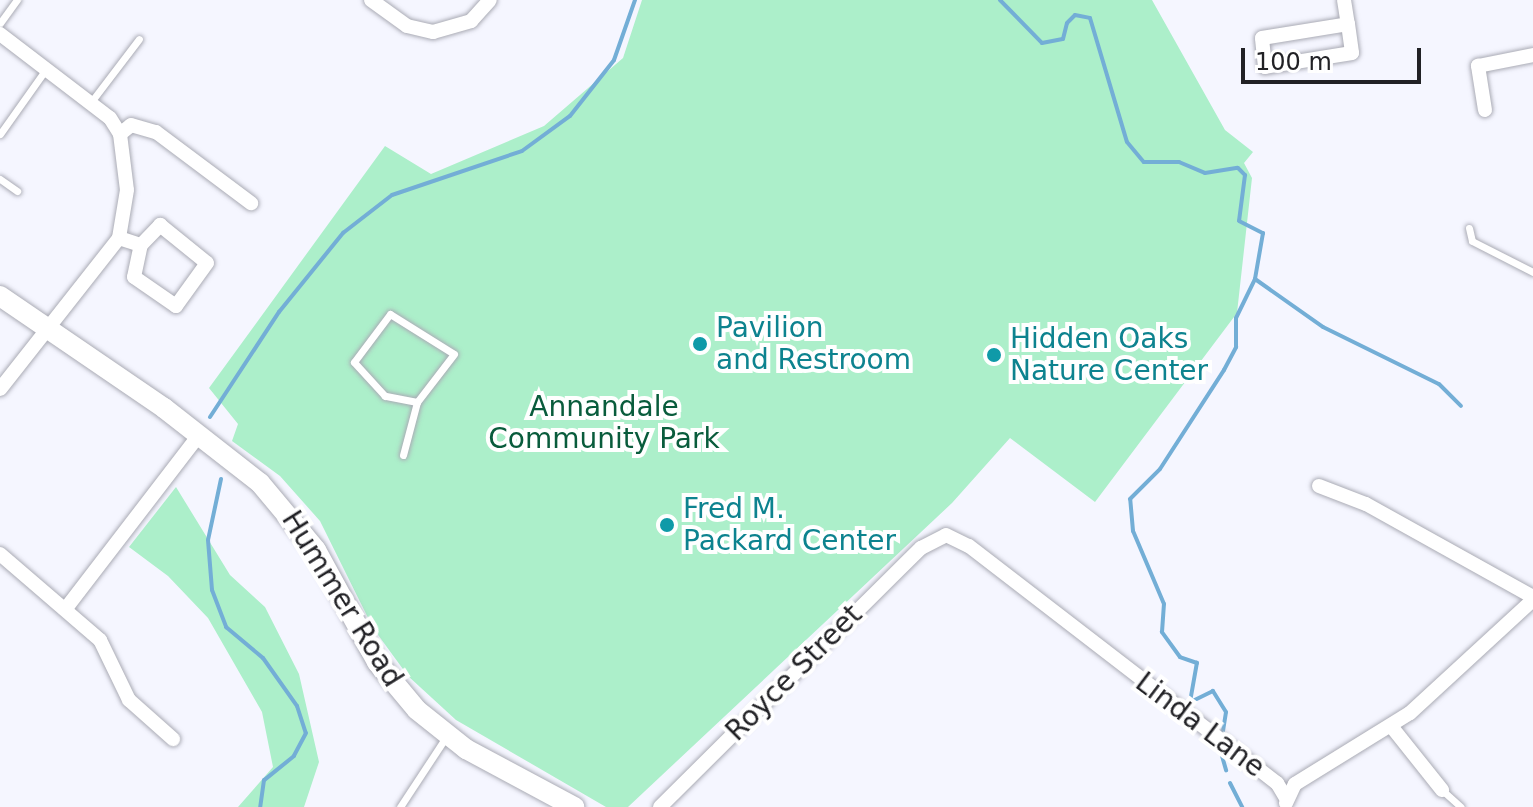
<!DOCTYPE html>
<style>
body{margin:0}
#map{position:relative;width:1533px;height:807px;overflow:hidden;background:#f5f6ff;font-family:"DejaVu Sans",sans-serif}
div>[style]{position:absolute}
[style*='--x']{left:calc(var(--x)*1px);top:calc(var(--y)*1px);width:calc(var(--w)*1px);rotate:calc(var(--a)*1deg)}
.green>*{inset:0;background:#acefca}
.stream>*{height:4px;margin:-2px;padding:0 2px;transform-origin:2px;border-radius:2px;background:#73aed6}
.roads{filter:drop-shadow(0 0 2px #aaabb5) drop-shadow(0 0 2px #aaabb5)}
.lane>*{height:7px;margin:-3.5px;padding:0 3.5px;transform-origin:3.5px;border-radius:3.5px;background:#fff}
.street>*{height:14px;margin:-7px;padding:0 7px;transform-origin:7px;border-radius:7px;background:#fff}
.secondary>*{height:20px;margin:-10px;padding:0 10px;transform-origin:10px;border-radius:10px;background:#fff}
.dots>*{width:22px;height:22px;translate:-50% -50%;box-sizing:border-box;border:4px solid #fff;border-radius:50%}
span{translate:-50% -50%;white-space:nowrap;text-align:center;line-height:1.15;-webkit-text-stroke:8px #fff;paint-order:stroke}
.culture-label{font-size:28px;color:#0d838f}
.left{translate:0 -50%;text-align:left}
.park-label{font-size:28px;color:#095c3c}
.street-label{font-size:28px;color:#212125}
.scale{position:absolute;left:1241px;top:48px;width:180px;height:36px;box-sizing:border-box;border:4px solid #212125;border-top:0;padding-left:10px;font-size:24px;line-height:28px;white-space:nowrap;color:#212125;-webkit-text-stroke:6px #fff;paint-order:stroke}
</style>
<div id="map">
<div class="green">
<i style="clip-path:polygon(642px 0,1152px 0,1225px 130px,1253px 152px,1244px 163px,1252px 178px,1237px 313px,1095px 502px,1010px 438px,952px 503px,628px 807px,606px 807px,456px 720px,408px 676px,373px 628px,320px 521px,280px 476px,232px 441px,238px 424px,209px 388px,385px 146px,431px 174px,544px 126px,623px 58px)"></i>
<i style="clip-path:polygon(176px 487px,230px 575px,265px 607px,299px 674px,319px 762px,304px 807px,238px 807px,273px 767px,262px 712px,208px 618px,168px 576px,129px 547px)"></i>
</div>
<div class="stream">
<i style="--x:1000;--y:0;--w:60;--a:45.7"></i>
<i style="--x:1042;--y:43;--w:21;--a:-11"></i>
<i style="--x:1063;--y:39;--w:16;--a:-76"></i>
<i style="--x:1067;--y:23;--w:11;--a:-45"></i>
<i style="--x:1075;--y:15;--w:15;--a:11"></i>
<i style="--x:1090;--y:18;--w:129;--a:73.4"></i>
<i style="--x:1127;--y:142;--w:26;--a:50"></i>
<i style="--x:1144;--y:162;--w:35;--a:0"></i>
<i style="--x:1179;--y:162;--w:28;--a:23"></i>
<i style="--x:1205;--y:173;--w:33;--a:-9"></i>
<i style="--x:1238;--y:168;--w:10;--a:45"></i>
<i style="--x:1245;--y:175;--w:46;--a:97.4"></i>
<i style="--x:1239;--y:221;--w:27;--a:27"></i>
<i style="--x:1263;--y:233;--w:47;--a:99.9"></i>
<i style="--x:1255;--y:279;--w:83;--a:35.2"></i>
<i style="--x:1323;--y:327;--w:129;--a:26.2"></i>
<i style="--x:1439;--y:384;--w:31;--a:45"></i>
<i style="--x:210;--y:417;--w:126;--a:-56.7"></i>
<i style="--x:279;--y:312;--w:102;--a:-51"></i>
<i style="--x:343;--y:233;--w:62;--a:-37.8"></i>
<i style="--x:392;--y:195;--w:137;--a:-18.7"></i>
<i style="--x:522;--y:151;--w:59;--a:-36.1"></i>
<i style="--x:570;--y:116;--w:71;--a:-51.8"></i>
<i style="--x:614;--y:60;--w:64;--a:-70.7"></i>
<i style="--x:221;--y:479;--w:62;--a:102"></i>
<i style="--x:208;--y:540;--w:50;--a:85.4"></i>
<i style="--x:212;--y:590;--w:40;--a:69"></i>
<i style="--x:226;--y:627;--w:48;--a:40"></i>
<i style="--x:263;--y:658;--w:59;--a:54.7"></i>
<i style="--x:297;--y:706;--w:28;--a:72"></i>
<i style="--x:306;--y:733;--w:26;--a:118"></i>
<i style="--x:294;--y:756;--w:38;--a:141"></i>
<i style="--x:264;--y:780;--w:27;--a:98"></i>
<i style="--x:1223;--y:731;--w:19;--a:-81"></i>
<i style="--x:1226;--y:712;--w:25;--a:-122"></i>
<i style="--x:1213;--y:691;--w:25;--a:154"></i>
<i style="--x:1190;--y:702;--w:40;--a:-80"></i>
<i style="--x:1197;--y:663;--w:18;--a:-161"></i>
<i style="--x:1180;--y:657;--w:31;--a:-126"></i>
<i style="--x:1162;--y:632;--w:28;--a:-86"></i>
<i style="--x:1164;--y:604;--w:79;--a:-113"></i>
<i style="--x:1133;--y:531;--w:32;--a:-95"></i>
<i style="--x:1130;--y:499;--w:42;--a:-45"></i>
<i style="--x:1160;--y:469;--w:118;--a:-57.1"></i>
<i style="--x:1224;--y:370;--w:26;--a:-62"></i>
<i style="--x:1236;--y:347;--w:29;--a:-90"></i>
<i style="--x:1236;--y:318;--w:43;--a:-64"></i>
<i style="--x:1222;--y:756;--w:15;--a:74"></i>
<i style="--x:1230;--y:783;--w:27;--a:63"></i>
</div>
<div class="roads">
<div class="lane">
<i style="--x:0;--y:23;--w:29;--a:-54"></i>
<i style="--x:91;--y:102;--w:79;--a:-52.7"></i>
<i style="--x:0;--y:134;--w:80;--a:-54.7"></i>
<i style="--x:0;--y:179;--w:21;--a:35"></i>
<i style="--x:1469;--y:228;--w:13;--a:77"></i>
<i style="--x:1472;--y:241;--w:68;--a:26.9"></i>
<i style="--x:403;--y:455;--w:55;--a:-75.2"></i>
<i style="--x:417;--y:402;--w:33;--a:-169"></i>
<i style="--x:385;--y:396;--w:46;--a:-132.4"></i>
<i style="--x:354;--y:362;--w:60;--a:-53.1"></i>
<i style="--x:390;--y:314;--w:75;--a:32"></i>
<i style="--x:454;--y:354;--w:61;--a:127.6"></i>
<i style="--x:1442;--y:790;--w:25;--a:42"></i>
<i style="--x:400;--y:807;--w:84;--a:-56.7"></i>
</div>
<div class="street">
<i style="--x:371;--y:0;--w:44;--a:35.8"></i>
<i style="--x:407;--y:26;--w:27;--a:13"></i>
<i style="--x:433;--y:32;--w:40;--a:-16"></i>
<i style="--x:471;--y:21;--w:28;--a:-48"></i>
<i style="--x:1344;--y:0;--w:24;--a:81"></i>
<i style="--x:1348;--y:24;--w:29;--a:82"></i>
<i style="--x:1352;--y:53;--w:88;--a:170.9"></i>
<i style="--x:1265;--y:67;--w:29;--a:-96"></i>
<i style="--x:1262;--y:38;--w:87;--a:-9.2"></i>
<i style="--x:0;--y:34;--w:138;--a:37.4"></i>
<i style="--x:110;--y:118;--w:19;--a:58"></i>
<i style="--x:120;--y:134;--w:56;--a:82.9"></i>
<i style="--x:127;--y:190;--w:49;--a:99.5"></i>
<i style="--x:119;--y:238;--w:192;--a:128.2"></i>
<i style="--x:1485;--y:110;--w:45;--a:-99"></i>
<i style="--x:1478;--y:66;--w:56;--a:-11.3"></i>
<i style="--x:120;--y:134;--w:14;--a:-39"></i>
<i style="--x:131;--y:125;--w:26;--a:16"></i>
<i style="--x:156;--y:132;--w:119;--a:36.8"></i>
<i style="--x:119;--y:238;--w:23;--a:18"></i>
<i style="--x:141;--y:245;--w:28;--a:-46"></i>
<i style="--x:160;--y:225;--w:60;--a:39"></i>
<i style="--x:207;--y:263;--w:53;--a:125.8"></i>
<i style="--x:176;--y:306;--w:51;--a:-145.4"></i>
<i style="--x:134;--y:277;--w:33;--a:-78"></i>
<i style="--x:1319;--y:486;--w:50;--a:21"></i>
<i style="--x:1366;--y:504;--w:191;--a:29.1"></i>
<i style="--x:0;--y:554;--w:132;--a:40.7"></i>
<i style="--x:100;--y:640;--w:67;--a:64.2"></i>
<i style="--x:129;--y:700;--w:59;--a:41.6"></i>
<i style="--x:67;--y:607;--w:215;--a:-52.5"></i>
<i style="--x:1391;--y:726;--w:82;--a:51.4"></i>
<i style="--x:1286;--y:803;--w:21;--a:-65"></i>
<i style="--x:1295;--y:784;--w:135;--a:-31.7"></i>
<i style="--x:1410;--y:713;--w:167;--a:-42.6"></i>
<i style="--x:660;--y:807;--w:368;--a:-44.8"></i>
<i style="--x:921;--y:548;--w:28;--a:-27"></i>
<i style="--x:946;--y:535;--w:25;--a:26"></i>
<i style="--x:969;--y:546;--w:389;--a:37.6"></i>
<i style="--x:1277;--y:783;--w:17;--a:59"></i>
</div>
<div class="secondary">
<i style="--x:0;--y:296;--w:199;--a:34.3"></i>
<i style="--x:164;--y:408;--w:122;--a:38"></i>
<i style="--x:260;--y:483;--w:87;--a:50.1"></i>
<i style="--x:316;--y:550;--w:128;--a:61.4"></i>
<i style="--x:377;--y:662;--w:62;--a:50.2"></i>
<i style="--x:417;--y:710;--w:63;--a:38.5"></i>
<i style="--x:466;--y:749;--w:123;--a:28.2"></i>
</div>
</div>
<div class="dots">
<i style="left:700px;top:344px;background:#0f9aa8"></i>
<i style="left:994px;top:355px;background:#0f9aa8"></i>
<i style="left:667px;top:525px;background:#0f9aa8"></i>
</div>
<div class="culture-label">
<span class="left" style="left:716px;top:344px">Pavilion<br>and Restroom</span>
<span class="left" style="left:1010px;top:355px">Hidden Oaks<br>Nature Center</span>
<span class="left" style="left:683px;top:525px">Fred M.<br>Packard Center</span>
</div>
<div class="park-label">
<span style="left:604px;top:423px">Annandale<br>Community Park</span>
</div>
<div class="street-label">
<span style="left:342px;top:599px;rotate:58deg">Hummer Road</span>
<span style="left:794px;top:673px;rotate:-45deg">Royce Street</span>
<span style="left:1200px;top:725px;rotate:37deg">Linda Lane</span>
</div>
<div class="scale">100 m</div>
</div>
